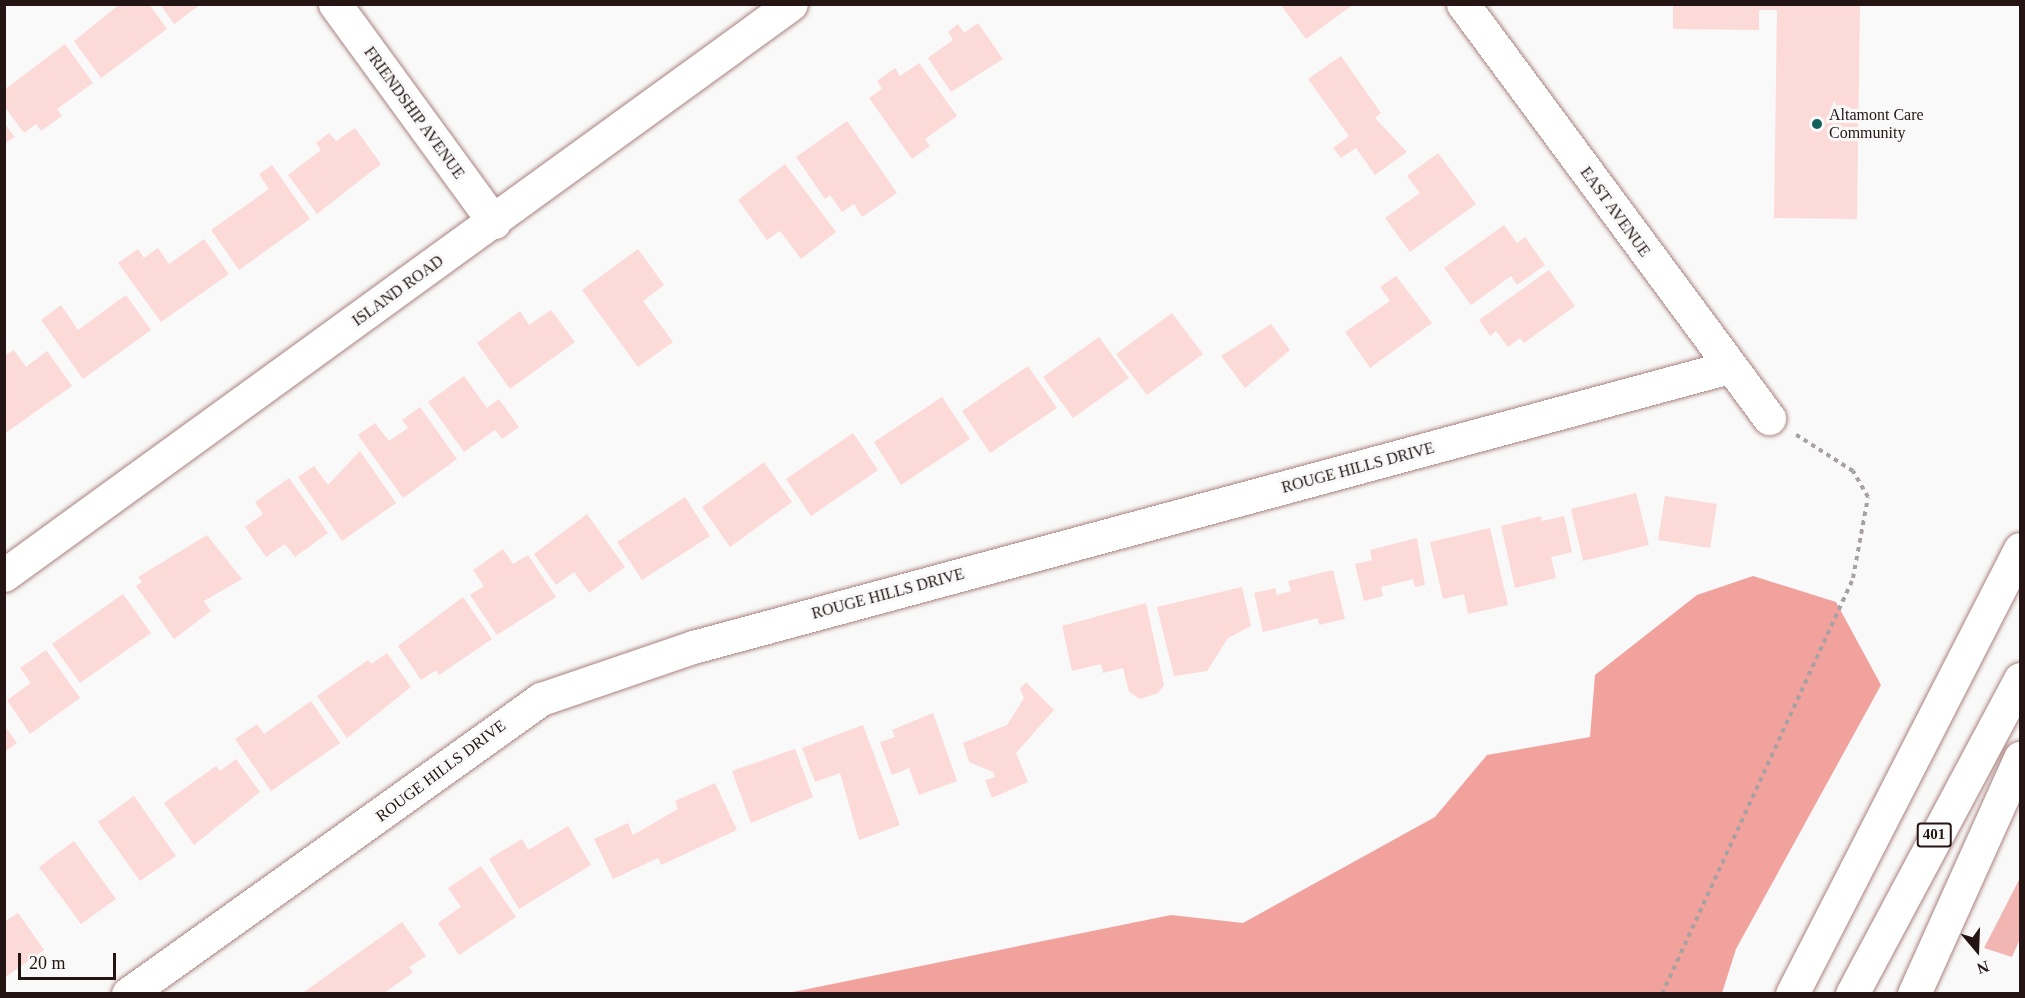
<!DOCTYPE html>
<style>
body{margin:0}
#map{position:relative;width:2025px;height:998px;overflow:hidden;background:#f9f9f9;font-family:Georgia,serif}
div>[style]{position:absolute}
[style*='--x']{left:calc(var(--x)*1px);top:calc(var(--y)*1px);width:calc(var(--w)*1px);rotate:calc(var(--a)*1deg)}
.green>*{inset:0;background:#f2b6b2}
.forest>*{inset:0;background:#f2a29d}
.building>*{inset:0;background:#fcdad7}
.path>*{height:4px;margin-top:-2px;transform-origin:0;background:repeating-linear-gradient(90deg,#a7a1a1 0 4.5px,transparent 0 9px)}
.roads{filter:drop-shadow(0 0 2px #a9827f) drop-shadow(0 0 2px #a9827f)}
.minor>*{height:33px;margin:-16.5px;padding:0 16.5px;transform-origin:16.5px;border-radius:16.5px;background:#fff}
.motorway>*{height:33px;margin:-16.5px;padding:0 16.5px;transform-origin:16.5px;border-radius:16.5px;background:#fff}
.dots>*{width:16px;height:16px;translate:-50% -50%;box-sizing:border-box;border:3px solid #f9f9f9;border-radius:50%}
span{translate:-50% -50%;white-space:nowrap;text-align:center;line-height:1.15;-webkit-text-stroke:6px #f9f9f9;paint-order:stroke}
.shield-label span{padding:2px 4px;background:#f9f9f9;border:2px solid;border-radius:4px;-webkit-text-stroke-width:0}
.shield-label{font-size:15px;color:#241514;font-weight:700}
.street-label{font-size:16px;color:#241514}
.poi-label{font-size:16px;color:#241514}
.left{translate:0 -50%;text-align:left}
.frame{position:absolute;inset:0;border:6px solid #241514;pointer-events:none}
.north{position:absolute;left:1947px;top:920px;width:60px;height:60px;-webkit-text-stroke:4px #f9f9f9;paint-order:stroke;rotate:161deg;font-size:16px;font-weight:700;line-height:24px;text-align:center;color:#241514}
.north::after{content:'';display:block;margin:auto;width:21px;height:27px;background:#241514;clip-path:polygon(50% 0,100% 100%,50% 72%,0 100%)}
.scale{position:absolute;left:18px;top:953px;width:98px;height:27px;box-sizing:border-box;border:3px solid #241514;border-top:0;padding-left:8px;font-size:18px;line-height:21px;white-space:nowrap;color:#241514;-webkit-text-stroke:4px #f9f9f9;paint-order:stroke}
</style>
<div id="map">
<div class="green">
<i style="clip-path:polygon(2020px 878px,2020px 939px,2012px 957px,1984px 948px)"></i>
</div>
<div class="forest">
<i style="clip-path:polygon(1753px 576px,1836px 602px,1881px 685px,1736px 949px,1722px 993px,788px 993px,1171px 915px,1243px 923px,1435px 817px,1487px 755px,1590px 737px,1595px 675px,1697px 595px)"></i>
</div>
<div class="building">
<i style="clip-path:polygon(120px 4px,149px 4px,167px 29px,101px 78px,74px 41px)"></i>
<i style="clip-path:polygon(160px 4px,201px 4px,174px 24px)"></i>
<i style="clip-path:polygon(1280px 4px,1354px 4px,1306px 39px)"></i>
<i style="clip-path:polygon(1673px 4px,1860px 4px,1857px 219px,1774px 218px,1777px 10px,1759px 10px,1759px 30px,1673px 29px)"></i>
<i style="clip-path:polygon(978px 23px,1003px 59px,951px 92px,928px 58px,953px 40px,948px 32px,958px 24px,964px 33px)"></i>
<i style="clip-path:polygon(65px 44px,93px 83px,57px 109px,62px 116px,41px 131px,36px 124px,24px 133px,4px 106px,4px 90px)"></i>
<i style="clip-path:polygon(1341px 56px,1381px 113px,1375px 118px,1407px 152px,1375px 175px,1356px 148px,1341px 158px,1333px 148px,1349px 136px,1308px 79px)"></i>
<i style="clip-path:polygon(919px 63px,957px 116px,925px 139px,930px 146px,912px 159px,869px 98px,882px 89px,877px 81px,895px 68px,900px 76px)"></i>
<i style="clip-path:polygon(847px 121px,897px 193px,862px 217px,854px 204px,842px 212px,830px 195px,825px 199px,796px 157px)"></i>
<i style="clip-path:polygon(4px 123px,15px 137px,4px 144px)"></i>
<i style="clip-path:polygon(355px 128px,381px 164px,317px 214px,288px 175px,321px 150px,316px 143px,329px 133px,336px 141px)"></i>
<i style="clip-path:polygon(1438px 153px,1476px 204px,1410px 252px,1385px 218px,1420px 193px,1407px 176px)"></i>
<i style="clip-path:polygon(785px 164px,836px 232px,801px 259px,780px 231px,767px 240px,738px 200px)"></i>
<i style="clip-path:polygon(272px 165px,310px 219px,239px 270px,211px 230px,269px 189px,259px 174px)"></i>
<i style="clip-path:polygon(1504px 225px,1517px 243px,1525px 237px,1545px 265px,1517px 285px,1511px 276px,1471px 305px,1444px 268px)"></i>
<i style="clip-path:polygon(204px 239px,229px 274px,161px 322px,118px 263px,138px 249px,144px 258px,158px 248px,169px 264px)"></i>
<i style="clip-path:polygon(638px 249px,664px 285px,643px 301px,673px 342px,638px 367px,582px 290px)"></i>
<i style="clip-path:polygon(1549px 270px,1575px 306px,1524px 343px,1520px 338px,1508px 347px,1496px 331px,1490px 336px,1479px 320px)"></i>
<i style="clip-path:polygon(1396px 276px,1432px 323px,1370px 368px,1345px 332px,1390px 301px,1380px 287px)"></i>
<i style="clip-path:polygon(126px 295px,151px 330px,83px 379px,41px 320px,61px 305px,78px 330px)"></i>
<i style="clip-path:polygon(551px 310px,575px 342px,510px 389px,477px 343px,520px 311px,529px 325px)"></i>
<i style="clip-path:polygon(1172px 313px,1203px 354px,1147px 395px,1116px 354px)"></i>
<i style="clip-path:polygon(1271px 324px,1290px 350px,1245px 388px,1221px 356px)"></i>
<i style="clip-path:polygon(1099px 337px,1129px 378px,1073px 418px,1043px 377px)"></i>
<i style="clip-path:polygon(14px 350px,26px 367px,47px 351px,72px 386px,4px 434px,4px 356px)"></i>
<i style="clip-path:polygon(1028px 366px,1057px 408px,990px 453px,962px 411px)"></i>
<i style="clip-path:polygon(464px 376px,487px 408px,499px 399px,519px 427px,502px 439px,495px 430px,464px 452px,428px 402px)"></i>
<i style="clip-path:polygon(942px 397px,970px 439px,901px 485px,874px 442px)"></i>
<i style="clip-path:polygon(420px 407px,457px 459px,403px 498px,358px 435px,375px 423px,389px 441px,408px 428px,402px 420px)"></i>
<i style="clip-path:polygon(853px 433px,878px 470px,811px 516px,786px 479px)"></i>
<i style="clip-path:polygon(360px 451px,396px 503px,342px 541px,298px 477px,314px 466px,328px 485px)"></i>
<i style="clip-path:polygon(764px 462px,792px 502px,730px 547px,702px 507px)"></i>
<i style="clip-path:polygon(289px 478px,328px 533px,295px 557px,285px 544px,266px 557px,245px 527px,263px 514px,255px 502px)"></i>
<i style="clip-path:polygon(1636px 493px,1649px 545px,1583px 561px,1571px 509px)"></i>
<i style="clip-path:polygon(1665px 496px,1717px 504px,1710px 548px,1658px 540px)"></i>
<i style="clip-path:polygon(685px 497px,710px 536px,642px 580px,617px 542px)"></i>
<i style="clip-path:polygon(587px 514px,625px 567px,589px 593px,574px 572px,556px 585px,534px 554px)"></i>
<i style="clip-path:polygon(1541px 516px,1542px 521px,1564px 516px,1572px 552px,1551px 557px,1556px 578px,1515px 588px,1501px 526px)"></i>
<i style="clip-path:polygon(1490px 528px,1508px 605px,1468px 614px,1464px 594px,1443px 599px,1430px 542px)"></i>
<i style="clip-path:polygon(207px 535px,242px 579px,204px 601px,211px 611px,174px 639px,136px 586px,142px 582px,138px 577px)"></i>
<i style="clip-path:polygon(1417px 538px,1425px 585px,1415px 587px,1413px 579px,1381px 587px,1383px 596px,1364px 601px,1355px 564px,1372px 560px,1370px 550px)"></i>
<i style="clip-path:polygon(503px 549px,513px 564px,528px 555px,556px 597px,497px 635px,470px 595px,484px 586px,473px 570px)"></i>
<i style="clip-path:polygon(1333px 570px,1345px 619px,1319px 625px,1318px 618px,1263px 632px,1254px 593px,1275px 588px,1277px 595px,1291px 591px,1288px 581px)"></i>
<i style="clip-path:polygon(1242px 587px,1251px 626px,1228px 638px,1207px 671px,1174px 676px,1157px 607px)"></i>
<i style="clip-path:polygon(123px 594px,151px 633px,80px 683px,52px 644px)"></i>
<i style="clip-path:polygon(463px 597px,492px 639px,439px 675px,436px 670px,421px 680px,398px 646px)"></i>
<i style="clip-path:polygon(1146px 603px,1164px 685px,1158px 693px,1140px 699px,1129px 692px,1123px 668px,1103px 673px,1101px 664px,1072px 671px,1062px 626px)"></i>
<i style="clip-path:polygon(46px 650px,80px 698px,30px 734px,7px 700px,31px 683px,20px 668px)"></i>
<i style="clip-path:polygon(387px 653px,411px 687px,347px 738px,317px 696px,368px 660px,371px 664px)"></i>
<i style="clip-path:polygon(1026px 682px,1054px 710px,1016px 753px,1028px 782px,992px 798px,985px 780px,995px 777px,993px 772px,969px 762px,963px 743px,1007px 725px,1024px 698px,1020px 689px)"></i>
<i style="clip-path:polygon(311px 701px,340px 743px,271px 791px,235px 739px,257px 724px,264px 734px)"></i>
<i style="clip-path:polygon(933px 713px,957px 781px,919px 795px,909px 768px,892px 775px,880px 742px,895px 737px,892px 730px)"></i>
<i style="clip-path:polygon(4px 725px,17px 743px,4px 752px)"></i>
<i style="clip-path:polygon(863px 725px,900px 825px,859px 840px,840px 773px,815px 782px,802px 748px)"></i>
<i style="clip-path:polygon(795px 749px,813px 797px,751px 823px,732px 771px)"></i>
<i style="clip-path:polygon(236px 759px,260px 792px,194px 845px,164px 803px,216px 766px,220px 771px)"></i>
<i style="clip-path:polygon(715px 783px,737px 830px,661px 865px,658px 858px,613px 879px,594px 839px,628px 823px,633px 835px,678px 809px,675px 801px)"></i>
<i style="clip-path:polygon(134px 796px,176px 856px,140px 881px,98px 822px)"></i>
<i style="clip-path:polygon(568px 826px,591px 865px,519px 909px,489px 859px,522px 839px,528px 850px)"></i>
<i style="clip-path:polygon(74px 841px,116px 899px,81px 924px,39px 867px)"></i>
<i style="clip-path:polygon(481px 866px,516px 917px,459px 955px,438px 923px,461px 907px,448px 888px)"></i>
<i style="clip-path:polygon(18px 913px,44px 950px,4px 978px,4px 922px)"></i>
<i style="clip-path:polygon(402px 922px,426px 956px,409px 967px,413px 972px,408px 976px,383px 994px,301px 994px)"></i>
</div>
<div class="path">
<i style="--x:1662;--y:994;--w:458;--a:-65.3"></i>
<i style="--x:1853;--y:578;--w:82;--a:-79.5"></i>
<i style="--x:1868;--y:497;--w:30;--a:-120"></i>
<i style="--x:1853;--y:471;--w:69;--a:-147.5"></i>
</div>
<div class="roads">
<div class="minor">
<i style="--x:335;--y:4;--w:270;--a:53.9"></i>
<i style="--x:1463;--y:4;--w:515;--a:53.53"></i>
<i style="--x:4;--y:575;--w:972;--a:-35.96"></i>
<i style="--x:128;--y:994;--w:508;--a:-35.54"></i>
<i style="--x:541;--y:699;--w:161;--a:-18.9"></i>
<i style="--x:693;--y:647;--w:1073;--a:-15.12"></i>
</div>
<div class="motorway">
<i style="--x:1792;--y:994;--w:500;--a:-62.87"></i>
<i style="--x:1852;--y:994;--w:357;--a:-61.9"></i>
<i style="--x:1914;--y:994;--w:259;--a:-65.8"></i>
</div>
</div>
<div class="dots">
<i style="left:1817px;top:124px;background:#15625d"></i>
</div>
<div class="shield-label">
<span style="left:1934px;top:835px">401</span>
</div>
<div class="street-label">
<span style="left:414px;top:113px;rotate:54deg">FRIENDSHIP AVENUE</span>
<span style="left:1615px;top:212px;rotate:54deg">EAST AVENUE</span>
<span style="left:398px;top:291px;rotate:-36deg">ISLAND ROAD</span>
<span style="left:1358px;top:468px;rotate:-15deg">ROUGE HILLS DRIVE</span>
<span style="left:888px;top:594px;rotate:-15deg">ROUGE HILLS DRIVE</span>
<span style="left:441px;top:771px;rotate:-37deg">ROUGE HILLS DRIVE</span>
</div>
<div class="poi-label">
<span class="left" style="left:1829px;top:124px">Altamont Care<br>Community</span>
</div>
<div class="frame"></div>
<div class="north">N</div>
<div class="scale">20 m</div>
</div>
